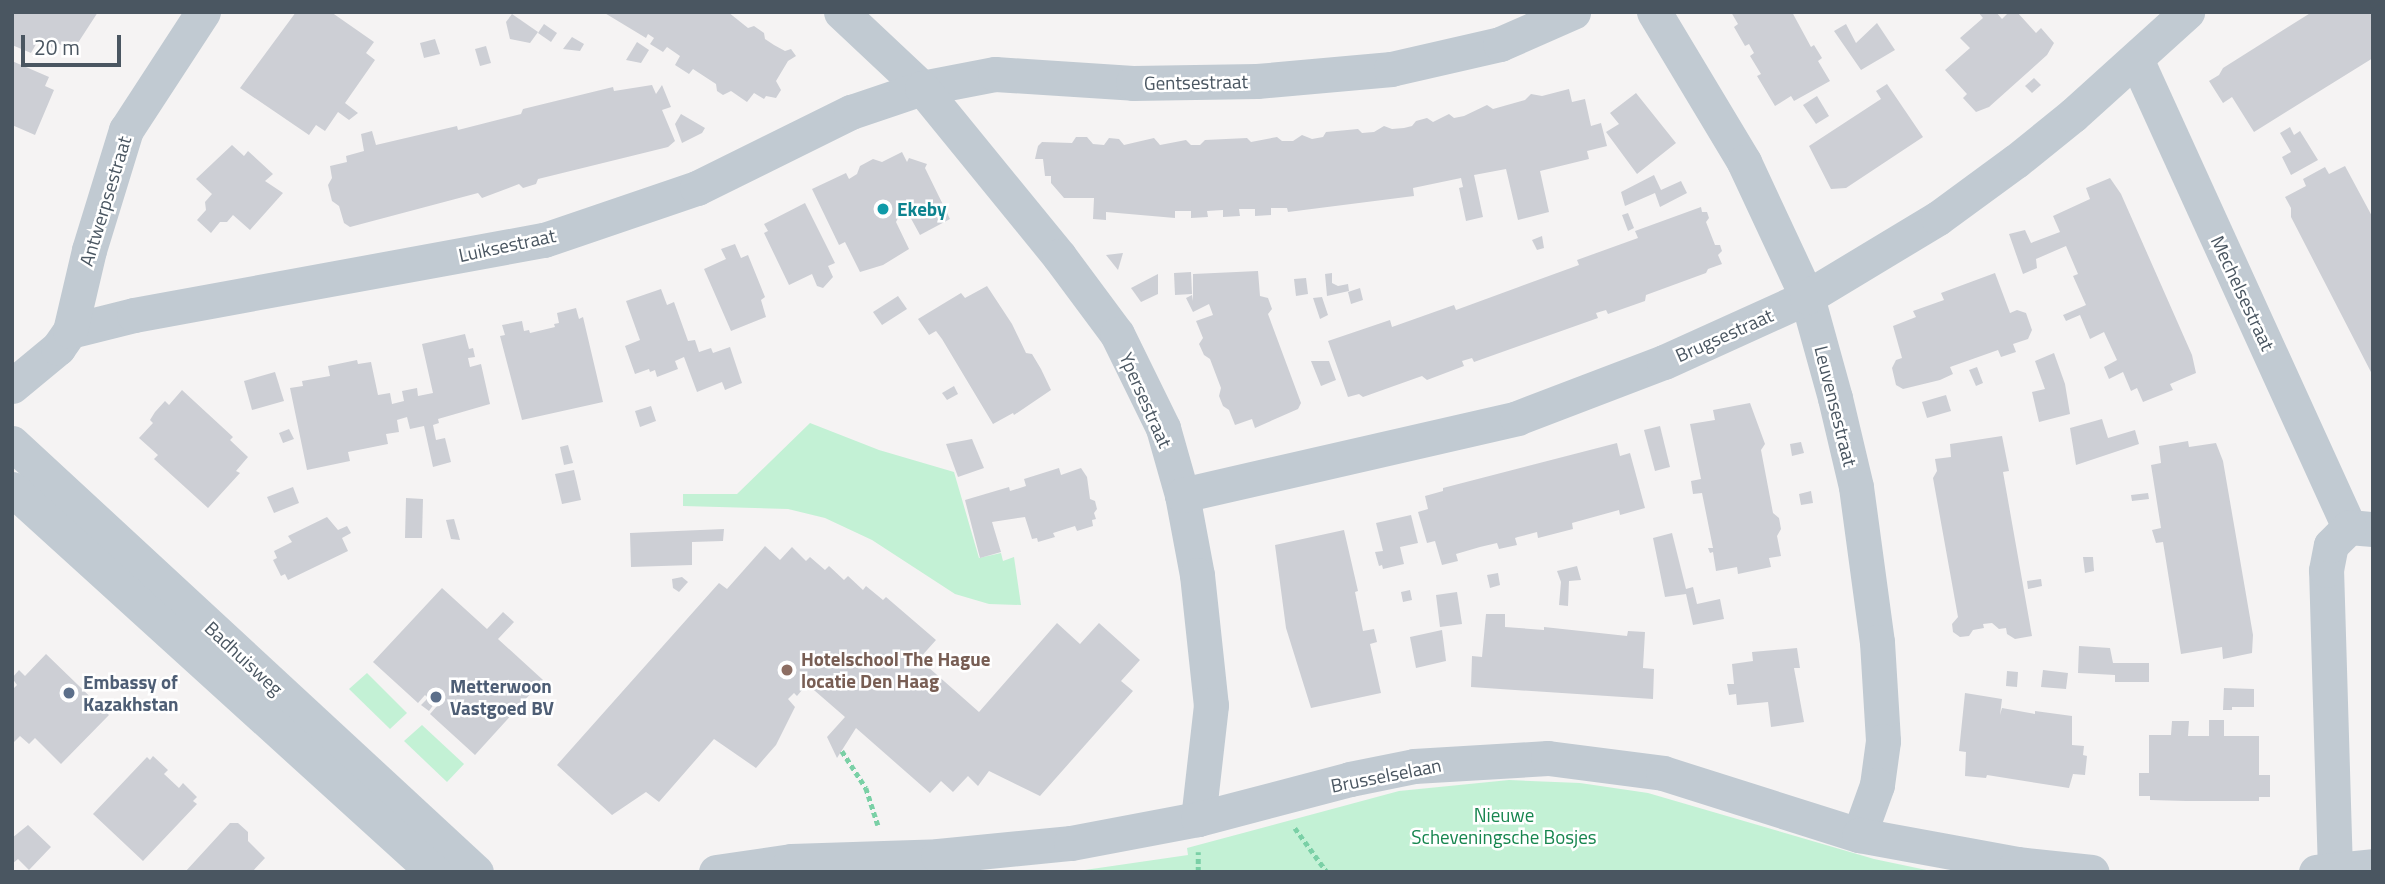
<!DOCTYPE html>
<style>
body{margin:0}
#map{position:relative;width:2385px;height:884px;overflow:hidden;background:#f5f3f3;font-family:"Titillium Web",sans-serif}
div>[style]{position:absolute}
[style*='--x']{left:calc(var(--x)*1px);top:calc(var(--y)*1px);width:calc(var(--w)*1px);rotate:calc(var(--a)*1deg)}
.green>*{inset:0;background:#c3f1d5}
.building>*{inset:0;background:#cdcfd5}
.path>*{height:4.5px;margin-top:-2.25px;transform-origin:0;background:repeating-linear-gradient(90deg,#7ad0a6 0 5px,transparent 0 8.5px)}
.street>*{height:35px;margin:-17.5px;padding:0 17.5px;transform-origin:17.5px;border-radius:17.5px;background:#c1cad2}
.dots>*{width:19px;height:19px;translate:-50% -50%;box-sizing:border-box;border:4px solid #fff;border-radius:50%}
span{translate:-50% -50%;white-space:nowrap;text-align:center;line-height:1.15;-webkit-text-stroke:5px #fff;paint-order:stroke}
.street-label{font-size:19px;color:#4a5661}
.culture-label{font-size:19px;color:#0d838f;font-weight:700}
.left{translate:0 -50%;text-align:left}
.education-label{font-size:19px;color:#785e54;font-weight:700}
.service-label{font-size:19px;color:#4e5e75;font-weight:700}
.park-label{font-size:19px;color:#17864f}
.frame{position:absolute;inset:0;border:14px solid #4a5661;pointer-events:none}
.scale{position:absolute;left:21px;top:35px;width:100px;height:32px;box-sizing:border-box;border:4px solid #4a5661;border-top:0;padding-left:9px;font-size:21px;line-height:24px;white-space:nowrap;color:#4a5661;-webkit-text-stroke:5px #fff;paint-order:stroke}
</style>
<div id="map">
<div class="green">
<i style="clip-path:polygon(810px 423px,879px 450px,954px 472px,979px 558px,1001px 553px,1003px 561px,1014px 557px,1021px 605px,989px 604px,955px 594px,872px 540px,825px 518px,788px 509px,683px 506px,683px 494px,737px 494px)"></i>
<i style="clip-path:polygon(367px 673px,407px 713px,390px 729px,349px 689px)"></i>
<i style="clip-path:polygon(422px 725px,464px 764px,447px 782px,404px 741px)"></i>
<i style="clip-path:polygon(1509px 780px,1580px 783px,1648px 793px,1874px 859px,1936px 872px,1071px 872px,1188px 855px,1187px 848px,1399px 791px)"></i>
</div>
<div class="building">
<i style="clip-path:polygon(12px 12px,98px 12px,72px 52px,58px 43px,54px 49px,39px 39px,31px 53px,12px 45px)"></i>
<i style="clip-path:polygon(296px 12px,331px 12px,374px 42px,366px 53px,375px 60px,345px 103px,358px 113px,349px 120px,338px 112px,325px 131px,316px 125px,309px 135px,240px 88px)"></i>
<i style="clip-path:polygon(603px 12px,728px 12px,748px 28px,754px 26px,764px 33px,765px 39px,774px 45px,785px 51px,791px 49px,796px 56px,788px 61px,776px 81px,781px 90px,776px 98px,766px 96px,764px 99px,754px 93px,747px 102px,731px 91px,723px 95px,717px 91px,716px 84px,693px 69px,689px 74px,675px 65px,680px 56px,667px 47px,663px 52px,650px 44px,654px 38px,648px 34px,646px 38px)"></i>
<i style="clip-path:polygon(1731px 12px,1792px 12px,1811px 47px,1814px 45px,1822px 58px,1818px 61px,1830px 81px,1794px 101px,1791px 96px,1775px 106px,1757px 76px,1761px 74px,1750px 56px,1754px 53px,1749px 44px,1745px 46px,1734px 27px,1738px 24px)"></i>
<i style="clip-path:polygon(1978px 12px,1996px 12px,2002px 19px,2009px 12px,2017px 12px,2036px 33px,2041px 28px,2054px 43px,2047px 55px,1989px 107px,1976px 112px,1963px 98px,1967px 94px,1945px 70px,1970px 48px,1960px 38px,1983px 18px)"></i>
<i style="clip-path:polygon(2312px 12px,2373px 12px,2373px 58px,2254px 132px,2232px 97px,2223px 103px,2209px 81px,2219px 75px,2223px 68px)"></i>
<i style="clip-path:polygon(512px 14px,538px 32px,530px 43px,510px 39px,506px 22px)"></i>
<i style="clip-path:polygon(1877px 23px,1895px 50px,1861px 70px,1834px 31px,1846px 24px,1856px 43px)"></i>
<i style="clip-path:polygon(544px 24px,557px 33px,551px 42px,538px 33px)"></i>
<i style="clip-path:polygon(572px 37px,584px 44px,580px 51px,563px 49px)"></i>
<i style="clip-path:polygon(435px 39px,440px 54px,424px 58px,420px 43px)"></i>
<i style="clip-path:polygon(637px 42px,649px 50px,641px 63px,626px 60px)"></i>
<i style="clip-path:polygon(486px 46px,491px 63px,480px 66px,475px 49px)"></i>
<i style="clip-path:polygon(12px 61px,49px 77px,45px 86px,54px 90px,35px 135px,12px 125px)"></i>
<i style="clip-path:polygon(2034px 78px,2041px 85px,2032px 93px,2025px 86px)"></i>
<i style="clip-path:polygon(1887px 84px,1923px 137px,1846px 188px,1831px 189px,1809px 146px,1881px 99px,1876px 91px)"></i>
<i style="clip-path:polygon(652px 85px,656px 94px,662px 85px,671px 107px,662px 110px,675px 141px,668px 147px,538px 179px,536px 184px,523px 188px,519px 184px,482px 198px,478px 193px,350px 227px,344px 223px,339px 206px,332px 201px,328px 185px,332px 178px,330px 166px,347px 162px,346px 156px,364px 151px,361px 134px,372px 131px,376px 145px,457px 126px,458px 130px,521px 114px,523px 109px,613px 87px,614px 91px)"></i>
<i style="clip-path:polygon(1569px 89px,1572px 102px,1585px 99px,1591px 126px,1601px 123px,1607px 146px,1587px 151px,1589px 159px,1540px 171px,1549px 212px,1518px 220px,1506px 169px,1474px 175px,1483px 217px,1466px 221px,1459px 188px,1463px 187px,1461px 178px,1413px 188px,1414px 196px,1288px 212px,1287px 208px,1271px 208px,1271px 215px,1255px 216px,1255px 209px,1239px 209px,1240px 216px,1223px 217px,1223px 210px,1207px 211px,1208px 217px,1191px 218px,1191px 211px,1175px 211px,1175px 218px,1106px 212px,1106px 220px,1093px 219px,1094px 198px,1064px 198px,1051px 183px,1051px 176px,1045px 176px,1043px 159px,1035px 159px,1038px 146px,1042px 142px,1072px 143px,1076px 137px,1087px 137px,1093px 144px,1104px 145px,1109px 138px,1119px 139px,1124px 145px,1154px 138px,1160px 145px,1186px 140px,1191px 145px,1200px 145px,1205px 140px,1247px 138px,1251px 142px,1277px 137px,1282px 141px,1293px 141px,1302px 135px,1312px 139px,1323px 137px,1326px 132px,1358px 129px,1362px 133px,1374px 132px,1384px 126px,1392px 129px,1404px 128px,1412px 126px,1416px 121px,1427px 118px,1433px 122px,1449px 114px,1454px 118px,1464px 116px,1487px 105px,1493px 109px,1525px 100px,1531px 94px,1542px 96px)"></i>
<i style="clip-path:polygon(1636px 93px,1676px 143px,1637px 174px,1606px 132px,1619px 124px,1610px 113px)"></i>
<i style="clip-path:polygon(1817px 96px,1829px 116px,1816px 124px,1803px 105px)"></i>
<i style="clip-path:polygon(681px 114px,705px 128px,702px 133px,682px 143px,675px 124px)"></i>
<i style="clip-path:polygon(2290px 127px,2294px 135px,2300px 131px,2318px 160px,2291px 175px,2282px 157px,2291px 152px,2280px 133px)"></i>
<i style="clip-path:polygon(232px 145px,244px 156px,248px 151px,273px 174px,265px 181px,283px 193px,250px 230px,233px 215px,227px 222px,220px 222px,211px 233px,197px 220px,206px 210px,205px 202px,212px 194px,196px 179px)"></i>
<i style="clip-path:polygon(902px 152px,907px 162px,909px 158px,927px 164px,925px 168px,950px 219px,920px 235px,908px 213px,898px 218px,896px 222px,909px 249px,883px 265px,860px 272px,845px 242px,839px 245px,812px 189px,846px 173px,849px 179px,857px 174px,860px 166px,873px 159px,882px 162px)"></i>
<i style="clip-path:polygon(2345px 166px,2373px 218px,2373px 376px,2291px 217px,2291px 208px,2285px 197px,2306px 186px,2303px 179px,2325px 167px,2329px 174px)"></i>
<i style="clip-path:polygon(1654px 175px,1661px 190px,1681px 181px,1687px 193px,1660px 207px,1655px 193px,1625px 206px,1621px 192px)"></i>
<i style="clip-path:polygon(2110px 178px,2121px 194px,2192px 355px,2196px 373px,2170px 384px,2173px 390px,2143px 402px,2137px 388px,2131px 391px,2123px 372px,2109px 379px,2104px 367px,2117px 360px,2104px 332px,2090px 339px,2080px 315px,2066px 321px,2063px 315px,2086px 305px,2073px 276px,2078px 274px,2066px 246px,2036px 259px,2037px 268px,2023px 274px,2009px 234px,2025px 230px,2031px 243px,2060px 232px,2053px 216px,2090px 199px,2086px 188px)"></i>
<i style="clip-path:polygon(805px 203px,835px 263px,828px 266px,833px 277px,823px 288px,817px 286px,812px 274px,789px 285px,764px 233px,768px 231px,764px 224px)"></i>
<i style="clip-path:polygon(1701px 207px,1702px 212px,1707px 212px,1709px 218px,1706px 222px,1715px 245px,1720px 245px,1722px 251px,1718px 255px,1722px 264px,1708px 269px,1706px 273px,1646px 295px,1645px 301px,1608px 314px,1606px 310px,1596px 313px,1598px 318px,1474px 362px,1472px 358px,1462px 361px,1464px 366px,1427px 380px,1422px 376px,1363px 397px,1359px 394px,1348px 397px,1328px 341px,1390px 320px,1392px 327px,1454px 305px,1456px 310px,1516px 288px,1579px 265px,1577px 260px,1638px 238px,1635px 231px)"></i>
<i style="clip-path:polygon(1628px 213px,1634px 228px,1628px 231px,1622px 215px)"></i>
<i style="clip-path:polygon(1542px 236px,1544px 248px,1537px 250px,1532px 240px)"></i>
<i style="clip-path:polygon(735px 244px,741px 258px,748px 255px,765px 297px,761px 300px,766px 317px,731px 331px,704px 269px,726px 259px,721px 249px)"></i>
<i style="clip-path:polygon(1123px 253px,1118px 270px,1106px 255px)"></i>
<i style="clip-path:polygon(1258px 271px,1260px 296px,1268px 298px,1272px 309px,1268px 314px,1301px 403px,1298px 409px,1255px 428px,1252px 419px,1235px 425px,1229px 410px,1223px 406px,1219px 396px,1221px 388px,1210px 359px,1204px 355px,1199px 344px,1203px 338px,1196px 321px,1213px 315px,1209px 304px,1193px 312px,1186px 298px,1192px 295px,1193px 301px,1193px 274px)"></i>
<i style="clip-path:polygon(1191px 272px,1192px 294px,1175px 295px,1174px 273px)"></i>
<i style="clip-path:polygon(1332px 273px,1332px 283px,1338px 286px,1348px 284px,1349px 291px,1327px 296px,1325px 274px)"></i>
<i style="clip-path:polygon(1995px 273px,2010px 313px,2017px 310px,2026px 313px,2032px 330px,2028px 339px,2013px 344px,2016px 352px,2001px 357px,1998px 350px,1950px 367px,1953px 374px,1940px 380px,1903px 389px,1896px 385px,1892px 368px,1896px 360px,1902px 358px,1893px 326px,1916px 317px,1913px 311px,1944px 300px,1941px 293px)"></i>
<i style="clip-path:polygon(1158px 274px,1158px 294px,1141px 302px,1131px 288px)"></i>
<i style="clip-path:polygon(1306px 278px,1308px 294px,1296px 296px,1294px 279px)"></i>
<i style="clip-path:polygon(987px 286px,1012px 324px,1026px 353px,1032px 354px,1041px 369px,1051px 390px,1014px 415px,1013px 413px,993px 424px,942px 339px,936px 331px,929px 335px,918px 319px,961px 293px,965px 298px)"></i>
<i style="clip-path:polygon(1360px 288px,1363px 300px,1351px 304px,1348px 292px)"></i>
<i style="clip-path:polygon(661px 289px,667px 305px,674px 302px,688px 341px,695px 340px,699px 352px,711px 348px,713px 353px,730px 347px,742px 383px,725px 390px,722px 382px,697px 392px,684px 357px,675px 361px,678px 369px,657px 377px,655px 370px,650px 372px,649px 369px,635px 374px,625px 346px,640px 340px,626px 301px)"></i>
<i style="clip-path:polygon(898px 296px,907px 309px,882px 325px,873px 312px)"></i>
<i style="clip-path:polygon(1322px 297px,1328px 315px,1320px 319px,1313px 298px)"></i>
<i style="clip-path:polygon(576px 308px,579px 319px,583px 317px,603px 402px,522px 420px,500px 336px,505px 335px,502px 325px,522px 321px,524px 331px,529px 330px,530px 333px,555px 327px,554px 324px,559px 323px,557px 313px)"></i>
<i style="clip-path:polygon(465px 334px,469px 349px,473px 348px,475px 357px,468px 358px,470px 367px,481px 364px,490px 404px,438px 419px,439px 423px,433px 425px,436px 440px,445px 438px,451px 462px,433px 467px,424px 426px,410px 429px,407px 417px,397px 420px,399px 432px,386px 434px,388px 444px,348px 452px,350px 461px,307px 470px,290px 388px,303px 386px,302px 381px,330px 376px,328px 366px,357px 360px,358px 364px,371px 362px,378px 395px,390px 393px,392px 404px,404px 401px,402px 391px,417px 388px,418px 396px,433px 393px,422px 344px)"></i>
<i style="clip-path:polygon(2054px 353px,2065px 384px,2070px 414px,2039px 422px,2032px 392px,2045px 389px,2035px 361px)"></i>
<i style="clip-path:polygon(1311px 361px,1329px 361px,1336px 380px,1321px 386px)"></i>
<i style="clip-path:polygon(1977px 367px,1983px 383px,1976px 386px,1969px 370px)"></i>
<i style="clip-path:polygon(275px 372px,284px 401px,252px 410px,244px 381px)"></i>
<i style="clip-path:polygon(954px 386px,958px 394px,947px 400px,942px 393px)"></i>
<i style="clip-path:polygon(182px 390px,233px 437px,230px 440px,248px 457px,236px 471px,240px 473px,208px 508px,154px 459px,158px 455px,139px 438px,153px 423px,150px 420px,155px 412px,165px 401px,169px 405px)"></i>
<i style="clip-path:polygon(1946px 395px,1951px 411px,1927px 418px,1922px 402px)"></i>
<i style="clip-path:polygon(1750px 403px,1765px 444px,1761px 450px,1773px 513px,1779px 518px,1781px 529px,1777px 536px,1781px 556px,1769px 558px,1771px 567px,1738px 574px,1737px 567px,1716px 571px,1713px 552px,1710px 553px,1708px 548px,1713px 548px,1702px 493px,1693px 494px,1691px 481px,1701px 479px,1690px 424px,1715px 420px,1713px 410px)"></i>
<i style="clip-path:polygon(651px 406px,656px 421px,640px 427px,635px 411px)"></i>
<i style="clip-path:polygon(2102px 419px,2108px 438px,2135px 430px,2139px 444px,2076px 465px,2070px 428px)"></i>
<i style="clip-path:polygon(1660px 426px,1670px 467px,1655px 471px,1644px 430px)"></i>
<i style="clip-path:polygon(289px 429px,294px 439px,283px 443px,279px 433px)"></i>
<i style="clip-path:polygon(2002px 436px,2009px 471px,2003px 472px,2032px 636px,2015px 639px,2007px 634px,2006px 628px,1999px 629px,1992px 623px,1983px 624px,1984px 628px,1973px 630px,1969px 636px,1960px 637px,1953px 632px,1952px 624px,1958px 617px,1933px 478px,1937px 471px,1935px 459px,1951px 457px,1950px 444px)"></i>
<i style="clip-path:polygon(972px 439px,984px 468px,958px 477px,946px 444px)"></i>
<i style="clip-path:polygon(2188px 441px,2189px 447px,2216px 443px,2223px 461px,2253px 635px,2252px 653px,2223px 659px,2222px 647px,2181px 654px,2163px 542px,2156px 543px,2152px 530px,2161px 528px,2151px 465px,2161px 463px,2159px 446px)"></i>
<i style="clip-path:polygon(1801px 442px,1804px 453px,1792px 456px,1790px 444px)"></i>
<i style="clip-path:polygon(1617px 443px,1620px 456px,1630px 453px,1645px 508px,1620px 515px,1619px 510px,1572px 523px,1573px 529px,1538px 538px,1537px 532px,1518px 537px,1515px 538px,1517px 545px,1499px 549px,1497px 543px,1480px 547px,1456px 554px,1458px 561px,1442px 565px,1435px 541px,1427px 543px,1418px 512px,1428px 509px,1425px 496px,1443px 491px,1443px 488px)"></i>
<i style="clip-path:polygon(568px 445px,573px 463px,564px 465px,560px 447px)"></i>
<i style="clip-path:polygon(1059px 468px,1061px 475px,1081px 468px,1087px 477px,1090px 499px,1095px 501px,1097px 509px,1094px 513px,1096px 519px,1092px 520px,1093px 526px,1077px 531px,1075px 526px,1053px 533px,1055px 537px,1038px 542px,1037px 538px,1032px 539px,1025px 517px,992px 522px,1001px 552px,980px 558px,965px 500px,1009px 487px,1010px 491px,1026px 486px,1024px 479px)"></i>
<i style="clip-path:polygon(574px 470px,581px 500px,562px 504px,555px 474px)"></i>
<i style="clip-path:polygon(293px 487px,299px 503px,274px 513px,267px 497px)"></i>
<i style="clip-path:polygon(1811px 491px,1813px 503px,1801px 505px,1799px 494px)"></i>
<i style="clip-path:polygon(2148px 493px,2149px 499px,2132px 501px,2131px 495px)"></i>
<i style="clip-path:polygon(406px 498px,423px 499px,422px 538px,405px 538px)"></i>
<i style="clip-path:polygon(1411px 515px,1418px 543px,1400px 547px,1404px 564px,1383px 569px,1382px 565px,1379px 566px,1375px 552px,1383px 551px,1376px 523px)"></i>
<i style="clip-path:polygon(327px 517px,338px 530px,347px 526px,351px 533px,342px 538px,348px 551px,288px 580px,285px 574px,281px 576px,273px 560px,277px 558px,274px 551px,292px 542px,288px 536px)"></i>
<i style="clip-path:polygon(454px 519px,460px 540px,451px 539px,446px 520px)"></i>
<i style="clip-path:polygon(724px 529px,723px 541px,692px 542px,692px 565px,631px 567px,630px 533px)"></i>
<i style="clip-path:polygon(1344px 530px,1358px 591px,1355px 592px,1363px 631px,1374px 629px,1377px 642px,1370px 644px,1381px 693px,1311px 708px,1286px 628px,1275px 545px)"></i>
<i style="clip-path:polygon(1672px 533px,1686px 589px,1693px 587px,1697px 604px,1720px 599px,1724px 619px,1693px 625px,1686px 594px,1665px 597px,1653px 538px)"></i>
<i style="clip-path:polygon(765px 546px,780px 560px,792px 547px,806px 561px,810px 557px,825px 570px,829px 566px,844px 580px,848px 576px,863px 590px,866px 586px,883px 600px,886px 597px,936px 640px,919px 659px,979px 712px,1057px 623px,1080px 644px,1099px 623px,1140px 660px,1121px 681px,1133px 691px,1040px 796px,989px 771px,978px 786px,968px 776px,953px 792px,941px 781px,930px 793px,856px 728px,837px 758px,827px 737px,845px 717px,807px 684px,797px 696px,794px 693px,788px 699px,795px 707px,776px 745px,756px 768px,714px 739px,659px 802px,646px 792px,612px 815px,557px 765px,719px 583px,727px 589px)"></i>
<i style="clip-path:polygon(2083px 557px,2093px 557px,2094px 571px,2085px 573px)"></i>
<i style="clip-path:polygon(1577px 566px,1581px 580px,1569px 581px,1568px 606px,1559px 605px,1561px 582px,1557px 571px)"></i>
<i style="clip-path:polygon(1498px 573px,1500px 585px,1490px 588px,1487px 575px)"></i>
<i style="clip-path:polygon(682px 577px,688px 582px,679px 592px,673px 588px,672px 579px)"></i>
<i style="clip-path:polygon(2041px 579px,2042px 586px,2028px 589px,2027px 581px)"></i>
<i style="clip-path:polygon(442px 588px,487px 629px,503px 612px,514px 622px,498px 639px,543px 680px,475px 755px,430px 714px,437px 706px,434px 704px,429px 711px,421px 705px,428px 698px,425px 695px,418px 703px,373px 662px)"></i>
<i style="clip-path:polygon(1410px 590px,1412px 600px,1403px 602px,1401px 592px)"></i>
<i style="clip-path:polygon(1457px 592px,1462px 624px,1440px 627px,1436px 595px)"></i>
<i style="clip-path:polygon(1486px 614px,1505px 614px,1505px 627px,1544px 630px,1544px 627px,1627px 636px,1628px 631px,1645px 632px,1643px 668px,1654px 669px,1653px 699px,1471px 687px,1472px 656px,1482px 657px)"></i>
<i style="clip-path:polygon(1442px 630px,1446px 661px,1416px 668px,1410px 637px)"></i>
<i style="clip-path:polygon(2079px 646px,2110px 648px,2113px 663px,2149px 663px,2149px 682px,2115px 682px,2115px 675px,2078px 673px)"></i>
<i style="clip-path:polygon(1797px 648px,1800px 668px,1794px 668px,1804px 722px,1771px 727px,1768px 702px,1737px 705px,1736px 694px,1729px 695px,1727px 684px,1734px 684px,1732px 664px,1753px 661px,1752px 652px)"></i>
<i style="clip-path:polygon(46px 654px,109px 715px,61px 764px,35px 738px,29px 744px,20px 736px,12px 744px,12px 690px,17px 685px,12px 678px,19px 670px,25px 676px)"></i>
<i style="clip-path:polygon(2043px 670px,2068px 673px,2066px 689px,2041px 687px)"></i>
<i style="clip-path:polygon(2007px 671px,2018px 672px,2017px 687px,2006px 686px)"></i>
<i style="clip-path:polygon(2224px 688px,2254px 689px,2254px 707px,2232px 707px,2232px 710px,2223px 710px)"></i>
<i style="clip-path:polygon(1965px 693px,2002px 699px,2000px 715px,2002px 708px,2035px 714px,2035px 711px,2072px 716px,2072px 745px,2084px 746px,2083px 755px,2087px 756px,2085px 775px,2073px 774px,2069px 788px,1987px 775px,1986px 778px,1965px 776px,1966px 752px,1959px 751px)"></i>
<i style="clip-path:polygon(2209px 720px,2224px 720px,2224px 736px,2259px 736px,2259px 775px,2270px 775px,2270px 797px,2259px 797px,2259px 801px,2186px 801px,2150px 800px,2150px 796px,2139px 796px,2139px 773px,2149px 773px,2149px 735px,2171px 735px,2172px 721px,2189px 721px,2188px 736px,2209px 736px)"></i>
<i style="clip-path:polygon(153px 756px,168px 770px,164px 774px,179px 788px,183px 783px,197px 797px,193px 801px,197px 804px,143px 861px,93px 814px,147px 757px,150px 760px)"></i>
<i style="clip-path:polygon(230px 823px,238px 823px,248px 832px,248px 841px,265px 858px,252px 872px,185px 872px)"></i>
<i style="clip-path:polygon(28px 825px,51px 847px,29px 870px,18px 859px,12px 864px,12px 838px)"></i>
</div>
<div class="path">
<i style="--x:842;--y:751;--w:44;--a:57"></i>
<i style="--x:866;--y:788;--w:39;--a:72"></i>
<i style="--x:1295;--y:828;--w:54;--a:54"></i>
<i style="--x:1198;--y:872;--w:20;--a:-90"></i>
</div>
<div class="street">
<i style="--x:841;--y:12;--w:111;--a:43.2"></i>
<i style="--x:922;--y:88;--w:74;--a:-10.9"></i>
<i style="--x:995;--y:74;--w:138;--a:3.7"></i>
<i style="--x:1133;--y:83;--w:124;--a:-0.9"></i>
<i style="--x:1257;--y:81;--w:135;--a:-5.1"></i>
<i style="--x:1391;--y:69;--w:112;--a:-12.9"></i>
<i style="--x:1500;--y:44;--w:80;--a:-23.7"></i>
<i style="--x:1654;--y:12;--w:175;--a:59"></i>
<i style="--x:1744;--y:162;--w:149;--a:65"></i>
<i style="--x:1807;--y:297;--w:105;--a:74.5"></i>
<i style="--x:1835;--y:398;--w:91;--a:76.7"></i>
<i style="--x:1856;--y:487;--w:156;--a:82.3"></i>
<i style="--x:1877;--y:642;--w:99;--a:86.5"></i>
<i style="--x:1883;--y:741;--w:44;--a:97.8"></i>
<i style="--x:1877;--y:785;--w:53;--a:109.8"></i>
<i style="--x:2136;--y:59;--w:514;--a:65.53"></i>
<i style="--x:2349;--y:527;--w:24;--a:5"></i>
<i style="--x:70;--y:331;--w:66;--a:-14"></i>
<i style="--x:134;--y:315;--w:417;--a:-10.4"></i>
<i style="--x:544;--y:240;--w:162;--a:-18.8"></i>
<i style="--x:697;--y:188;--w:172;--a:-26.3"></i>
<i style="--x:851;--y:112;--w:75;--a:-18.7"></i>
<i style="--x:922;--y:88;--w:217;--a:50.8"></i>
<i style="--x:1059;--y:256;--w:97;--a:53.4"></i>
<i style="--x:1117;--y:334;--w:105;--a:63.9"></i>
<i style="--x:1163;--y:428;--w:70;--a:74.2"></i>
<i style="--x:1182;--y:495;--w:81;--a:79.4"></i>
<i style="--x:1197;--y:575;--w:131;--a:83.9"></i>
<i style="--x:1211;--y:705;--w:115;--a:96.5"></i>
<i style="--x:12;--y:386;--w:60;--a:-39.6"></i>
<i style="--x:58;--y:348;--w:21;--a:-55"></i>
<i style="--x:70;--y:331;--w:83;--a:-76.8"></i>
<i style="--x:89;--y:250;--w:126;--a:-72.9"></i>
<i style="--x:126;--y:130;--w:141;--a:-56.9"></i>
<i style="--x:12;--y:443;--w:632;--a:42.76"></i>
<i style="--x:12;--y:489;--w:570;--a:42.23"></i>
<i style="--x:1182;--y:495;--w:344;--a:-12.9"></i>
<i style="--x:1517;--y:418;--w:157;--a:-20.9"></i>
<i style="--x:1664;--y:362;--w:157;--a:-24.4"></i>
<i style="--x:1807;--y:297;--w:153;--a:-31.1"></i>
<i style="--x:1938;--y:218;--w:97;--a:-36.2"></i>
<i style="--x:2016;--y:161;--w:73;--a:-38.9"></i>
<i style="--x:2073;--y:115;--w:154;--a:-42.1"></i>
<i style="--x:2335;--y:871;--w:301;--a:-91.7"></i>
<i style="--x:2326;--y:570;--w:25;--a:-79"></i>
<i style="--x:2331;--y:545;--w:25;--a:-45"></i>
<i style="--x:716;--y:872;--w:76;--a:-8.3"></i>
<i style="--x:791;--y:861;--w:147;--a:-1.9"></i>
<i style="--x:938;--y:856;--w:134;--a:-5.6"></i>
<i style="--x:1071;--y:843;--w:129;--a:-10.7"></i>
<i style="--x:1198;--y:819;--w:157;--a:-14.7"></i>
<i style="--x:1350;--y:779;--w:65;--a:-11.5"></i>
<i style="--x:1414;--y:766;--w:134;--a:-3.4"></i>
<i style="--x:1548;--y:758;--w:116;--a:7.4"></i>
<i style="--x:1663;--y:773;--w:206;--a:17.6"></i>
<i style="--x:1859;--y:835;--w:161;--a:10.4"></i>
<i style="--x:2017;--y:864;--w:75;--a:6.1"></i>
<i style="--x:2316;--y:872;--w:57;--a:-6"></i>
</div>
<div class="dots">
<i style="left:883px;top:209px;background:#0f9aa8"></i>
<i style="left:787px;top:670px;background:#8d6e63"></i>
<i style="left:69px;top:693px;background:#5c6f8a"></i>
<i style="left:436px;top:697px;background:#5c6f8a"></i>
</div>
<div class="street-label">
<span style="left:1196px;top:82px;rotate:-1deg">Gentsestraat</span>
<span style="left:105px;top:201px;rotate:-73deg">Antwerpsestraat</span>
<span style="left:507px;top:245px;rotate:-12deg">Luiksestraat</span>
<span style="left:2243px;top:293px;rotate:65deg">Mechelsestraat</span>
<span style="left:1724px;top:335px;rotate:-24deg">Brugsestraat</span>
<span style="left:1146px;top:400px;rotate:66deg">Ypersestraat</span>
<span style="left:1836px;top:406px;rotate:76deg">Leuvensestraat</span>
<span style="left:244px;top:658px;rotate:43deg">Badhuisweg</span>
<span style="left:1386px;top:775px;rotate:-11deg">Brusselselaan</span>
</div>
<div class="culture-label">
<span class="left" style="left:897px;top:209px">Ekeby</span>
</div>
<div class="education-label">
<span class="left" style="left:801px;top:670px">Hotelschool The Hague<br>locatie Den Haag</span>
</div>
<div class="service-label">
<span class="left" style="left:83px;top:693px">Embassy of<br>Kazakhstan</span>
<span class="left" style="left:450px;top:697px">Metterwoon<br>Vastgoed BV</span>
</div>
<div class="park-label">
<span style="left:1504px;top:826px">Nieuwe<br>Scheveningsche Bosjes</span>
</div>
<div class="frame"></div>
<div class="scale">20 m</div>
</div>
